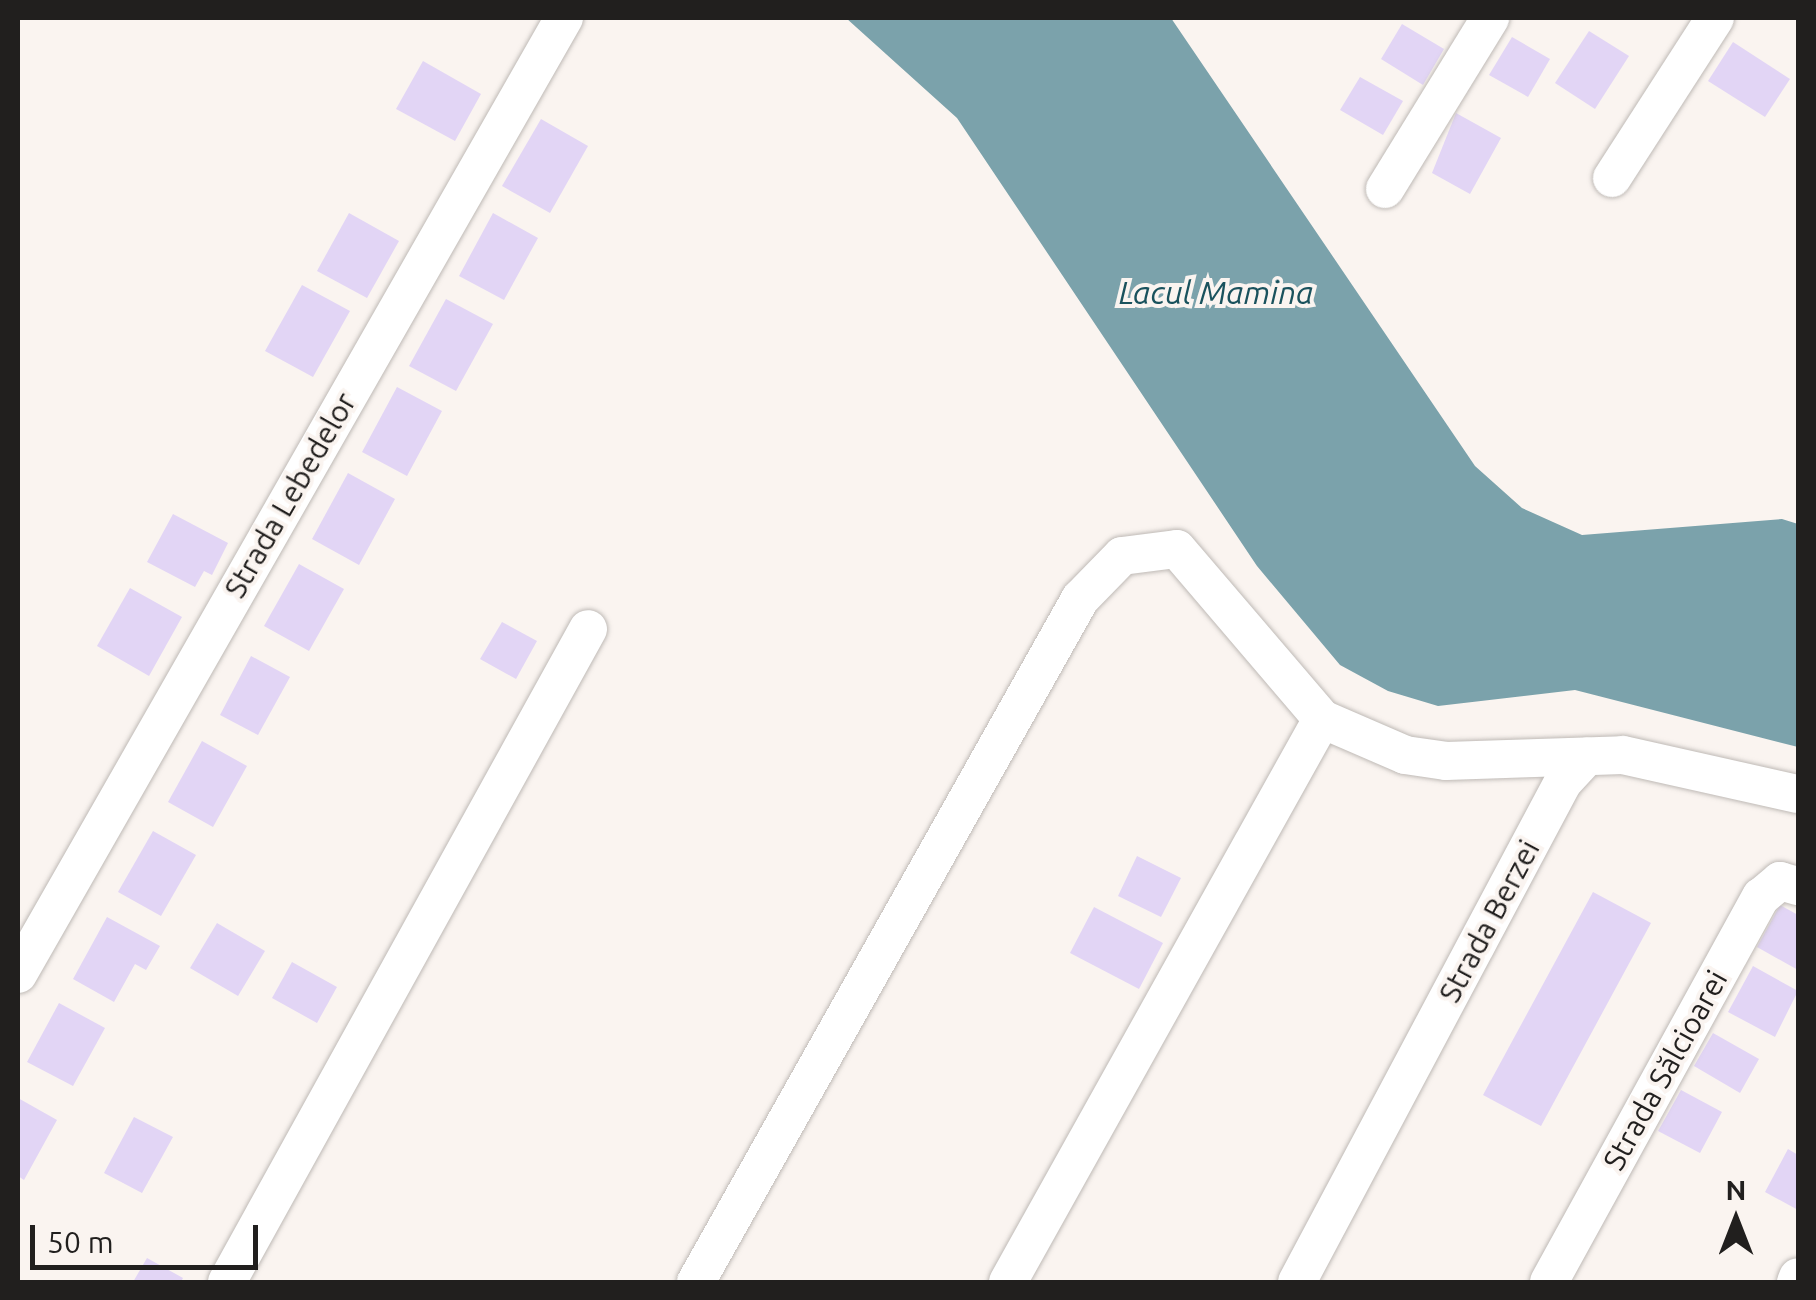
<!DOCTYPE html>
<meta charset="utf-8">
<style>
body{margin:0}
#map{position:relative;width:1816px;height:1300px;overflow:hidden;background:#faf4f0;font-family:Ubuntu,sans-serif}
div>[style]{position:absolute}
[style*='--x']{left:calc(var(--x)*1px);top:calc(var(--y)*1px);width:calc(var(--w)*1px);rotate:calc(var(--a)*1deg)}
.water>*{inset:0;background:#7ba2ab}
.building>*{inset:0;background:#e2d5f5}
.roads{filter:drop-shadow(0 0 2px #bfbab6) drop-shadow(0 0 2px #bfbab6)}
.minor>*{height:38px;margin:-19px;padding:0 19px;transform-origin:19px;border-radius:19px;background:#fff}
span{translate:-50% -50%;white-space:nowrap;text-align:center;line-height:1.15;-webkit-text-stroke:8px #faf4f0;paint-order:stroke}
.street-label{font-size:30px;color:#211f1e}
.water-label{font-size:32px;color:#1a525d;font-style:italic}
.frame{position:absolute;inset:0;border:20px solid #211f1e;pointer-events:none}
.north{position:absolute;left:1686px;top:1170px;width:100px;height:100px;-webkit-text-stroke:8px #faf4f0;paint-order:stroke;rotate:0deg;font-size:28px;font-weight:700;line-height:40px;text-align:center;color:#211f1e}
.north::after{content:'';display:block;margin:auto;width:35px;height:45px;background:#211f1e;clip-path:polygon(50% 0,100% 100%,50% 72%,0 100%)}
.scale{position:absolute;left:30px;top:1225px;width:228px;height:45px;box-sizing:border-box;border:5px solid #211f1e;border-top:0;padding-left:12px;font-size:30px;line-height:35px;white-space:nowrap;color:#211f1e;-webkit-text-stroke:8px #faf4f0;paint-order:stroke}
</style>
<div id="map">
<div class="water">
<i style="clip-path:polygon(846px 18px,1171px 18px,1475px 466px,1522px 508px,1582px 535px,1782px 519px,1798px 524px,1798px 747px,1575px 690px,1438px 706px,1388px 691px,1340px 665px,1257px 566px,957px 118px)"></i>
</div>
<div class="building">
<i style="clip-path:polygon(1402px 24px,1444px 49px,1423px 85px,1381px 59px)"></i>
<i style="clip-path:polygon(1589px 31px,1629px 56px,1595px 109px,1555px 83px)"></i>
<i style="clip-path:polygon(1512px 37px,1550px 59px,1528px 97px,1489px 75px)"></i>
<i style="clip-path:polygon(1733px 42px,1790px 79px,1765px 117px,1708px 81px)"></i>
<i style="clip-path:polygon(423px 61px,481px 94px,455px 141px,396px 109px)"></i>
<i style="clip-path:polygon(1360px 77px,1403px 101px,1383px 135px,1340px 110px)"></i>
<i style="clip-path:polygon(1456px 113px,1501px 138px,1470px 194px,1432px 173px)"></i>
<i style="clip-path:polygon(541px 119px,588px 146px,550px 213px,502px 186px)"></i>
<i style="clip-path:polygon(349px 213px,399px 241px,367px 298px,317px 271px)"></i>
<i style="clip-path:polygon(493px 213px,538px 238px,504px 300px,459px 276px)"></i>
<i style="clip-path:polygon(302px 285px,350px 311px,313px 377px,265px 351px)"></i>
<i style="clip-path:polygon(446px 299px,493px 324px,456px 391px,409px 366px)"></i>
<i style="clip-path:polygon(397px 387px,442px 411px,407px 476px,362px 452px)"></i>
<i style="clip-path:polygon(348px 473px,395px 499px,359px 565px,312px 539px)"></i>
<i style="clip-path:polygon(173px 514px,228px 543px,212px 575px,204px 571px,195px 587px,147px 562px)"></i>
<i style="clip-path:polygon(299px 564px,344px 589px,309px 651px,264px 626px)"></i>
<i style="clip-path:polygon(130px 588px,182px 617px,149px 676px,97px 646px)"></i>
<i style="clip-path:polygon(502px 622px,537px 641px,516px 679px,480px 659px)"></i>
<i style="clip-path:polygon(251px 656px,290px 677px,258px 735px,220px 715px)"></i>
<i style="clip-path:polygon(202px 741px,247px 766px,213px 827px,168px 802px)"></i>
<i style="clip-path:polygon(153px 831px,196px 855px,161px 916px,118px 892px)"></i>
<i style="clip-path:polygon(1137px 856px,1181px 878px,1161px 917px,1118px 896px)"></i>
<i style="clip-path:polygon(1593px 892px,1651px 923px,1541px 1126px,1483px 1095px)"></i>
<i style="clip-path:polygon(1780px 905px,1798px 915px,1798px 970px,1757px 947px)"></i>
<i style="clip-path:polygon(1094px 907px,1163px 943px,1139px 989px,1070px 953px)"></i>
<i style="clip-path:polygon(107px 917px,160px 946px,146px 970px,135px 964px,114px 1002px,73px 979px)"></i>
<i style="clip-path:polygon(217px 923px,265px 951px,238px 996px,190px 968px)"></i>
<i style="clip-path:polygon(292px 962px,337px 987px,317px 1023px,272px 998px)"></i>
<i style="clip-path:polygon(1753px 966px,1798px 991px,1775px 1037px,1728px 1012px)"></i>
<i style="clip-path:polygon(59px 1003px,105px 1028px,73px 1086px,27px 1062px)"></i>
<i style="clip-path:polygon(1713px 1033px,1759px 1059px,1740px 1093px,1694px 1066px)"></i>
<i style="clip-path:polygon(1681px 1090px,1722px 1112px,1700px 1153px,1658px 1131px)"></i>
<i style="clip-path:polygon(18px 1098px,57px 1120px,24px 1180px,18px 1176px)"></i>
<i style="clip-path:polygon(134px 1117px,173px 1137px,142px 1193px,104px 1173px)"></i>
<i style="clip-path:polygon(1788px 1149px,1798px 1155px,1798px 1210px,1765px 1192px)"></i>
<i style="clip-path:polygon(147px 1258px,183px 1278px,181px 1282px,133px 1282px)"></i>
</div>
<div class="roads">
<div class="minor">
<i style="--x:1612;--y:178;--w:190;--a:-57.2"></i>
<i style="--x:1385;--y:189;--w:201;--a:-58.4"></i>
<i style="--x:18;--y:974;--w:1101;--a:-60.27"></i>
<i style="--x:227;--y:1282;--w:746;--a:-61.06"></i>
<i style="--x:696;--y:1282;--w:784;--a:-60.65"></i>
<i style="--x:1080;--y:599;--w:60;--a:-45.7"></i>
<i style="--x:1122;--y:556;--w:55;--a:-7.3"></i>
<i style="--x:1177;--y:549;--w:223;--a:49.5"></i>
<i style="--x:1322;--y:719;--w:90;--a:23.4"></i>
<i style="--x:1405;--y:755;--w:41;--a:8.3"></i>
<i style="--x:1446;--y:761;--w:177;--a:-1.9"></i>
<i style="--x:1623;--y:755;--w:179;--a:12.6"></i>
<i style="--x:1008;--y:1282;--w:645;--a:-60.85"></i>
<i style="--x:1297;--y:1282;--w:566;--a:-61.99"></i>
<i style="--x:1563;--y:782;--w:35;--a:-47"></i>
<i style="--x:1549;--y:1282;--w:440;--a:-61.2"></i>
<i style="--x:1761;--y:897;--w:25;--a:-40"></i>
<i style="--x:1780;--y:881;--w:19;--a:16"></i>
<i style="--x:1796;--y:1282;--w:5;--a:-68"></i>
</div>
</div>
<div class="street-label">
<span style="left:290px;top:495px;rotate:-60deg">Strada Lebedelor</span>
<span style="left:1489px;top:921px;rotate:-62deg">Strada Berzei</span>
<span style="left:1665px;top:1070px;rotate:-61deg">Strada Sălcioarei</span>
</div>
<div class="water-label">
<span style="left:1216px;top:292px">Lacul Mamina</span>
</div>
<div class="frame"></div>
<div class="north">N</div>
<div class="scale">50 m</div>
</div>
